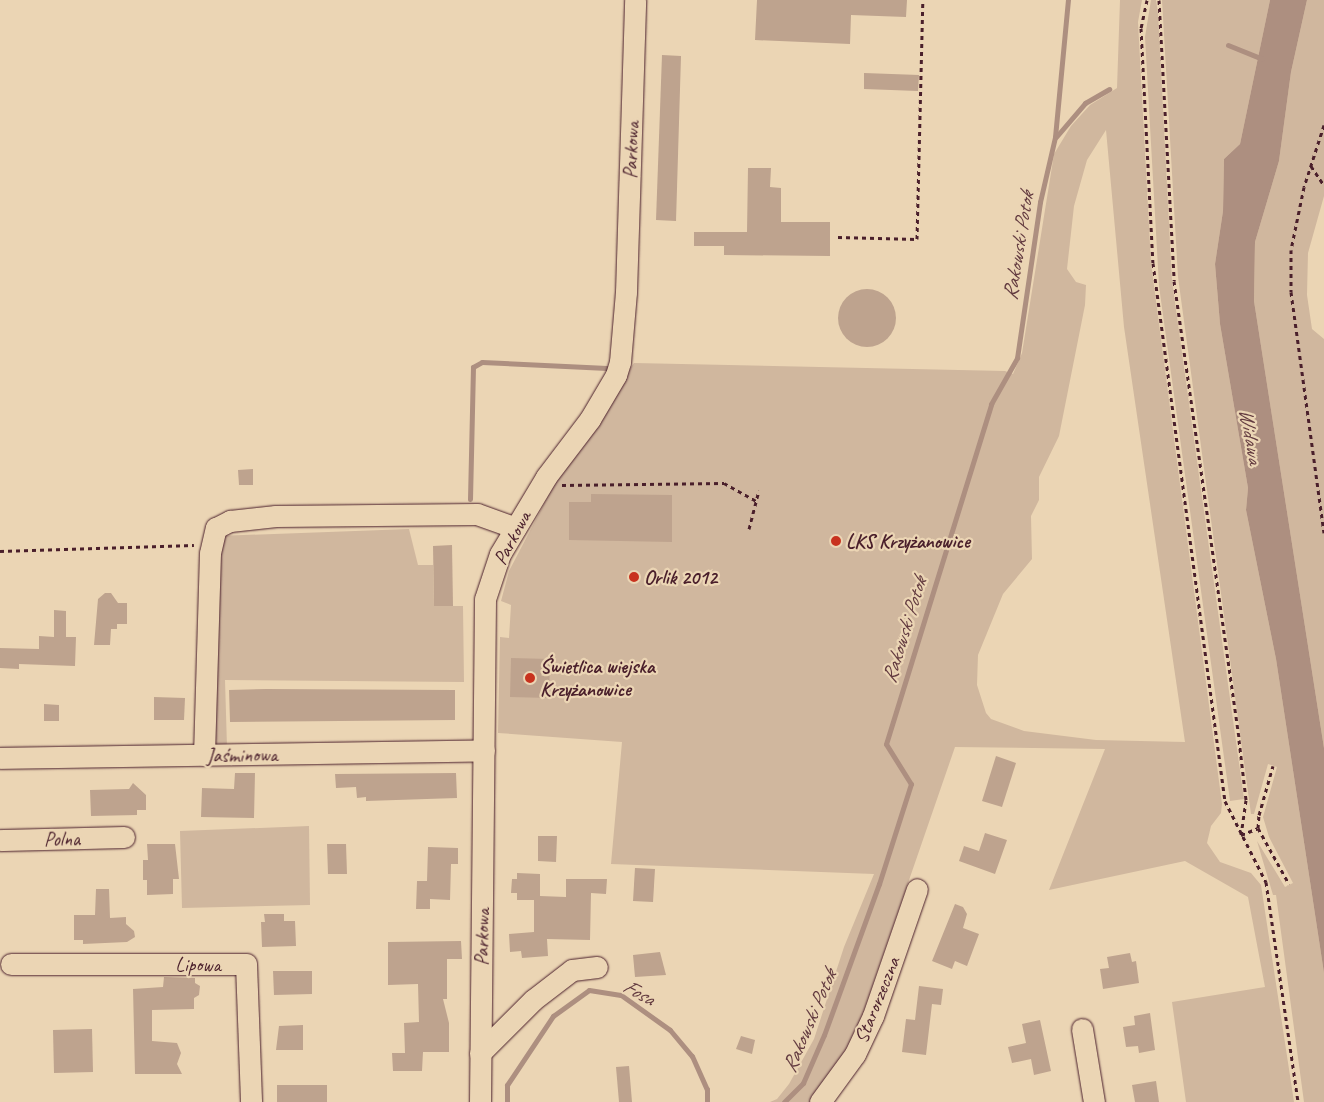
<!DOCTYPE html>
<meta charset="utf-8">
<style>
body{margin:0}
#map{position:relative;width:1324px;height:1102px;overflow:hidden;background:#ebd5b4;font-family:Caveat,sans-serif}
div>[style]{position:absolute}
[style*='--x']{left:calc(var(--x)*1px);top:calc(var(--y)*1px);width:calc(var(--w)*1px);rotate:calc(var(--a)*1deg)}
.green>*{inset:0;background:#d0b79e}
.water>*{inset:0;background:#ad8f80}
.stream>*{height:5px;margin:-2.5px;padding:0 2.5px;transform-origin:2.5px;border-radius:2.5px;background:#ad8f80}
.building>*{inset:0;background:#bea38e}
.round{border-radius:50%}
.path>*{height:3px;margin-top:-1.5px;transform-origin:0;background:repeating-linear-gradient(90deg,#4a1f2b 0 4px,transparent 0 8px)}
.roads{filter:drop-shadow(0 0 1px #4a1f2b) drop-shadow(0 0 1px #4a1f2b)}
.minor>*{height:21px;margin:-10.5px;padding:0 10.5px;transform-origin:10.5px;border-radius:10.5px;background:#ebd5b4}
.dots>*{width:14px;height:14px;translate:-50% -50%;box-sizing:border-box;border:2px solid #ebd5b4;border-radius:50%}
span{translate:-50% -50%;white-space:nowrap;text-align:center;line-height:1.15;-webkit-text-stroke:4.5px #ebd5b4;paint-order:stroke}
.street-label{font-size:20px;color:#4a1f2b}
.poi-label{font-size:20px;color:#4a1f2b;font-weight:700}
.left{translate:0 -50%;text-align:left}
.water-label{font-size:21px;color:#633b40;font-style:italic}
</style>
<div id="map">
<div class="green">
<i style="clip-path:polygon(evenodd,1120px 0,1142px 0,1138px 22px,1151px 263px,1222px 804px,1221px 813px,1211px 826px,1207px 843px,1220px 862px,1251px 873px,1261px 885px,1294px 1102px,1186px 1102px,1172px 1002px,1265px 987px,1248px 897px,1185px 861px,1049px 890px,1105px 749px,955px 747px,850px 1051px,810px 1102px,770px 1102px,777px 1099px,789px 1084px,814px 1039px,844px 947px,874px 874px,611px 864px,622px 742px,498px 733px,500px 637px,509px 638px,511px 605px,501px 601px,509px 571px,568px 458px,634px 363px,1005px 371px,1013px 374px,1022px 353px,1054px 154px,1071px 126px,1090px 105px,1117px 88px,1120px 0,1106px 130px,1124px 327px,1185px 742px,1096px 740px,1024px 731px,991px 719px,986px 713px,977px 685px,978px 655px,1003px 594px,1032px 559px,1031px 516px,1039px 500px,1039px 477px,1059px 436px,1085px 305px,1086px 285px,1076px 282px,1067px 269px,1074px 206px,1087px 160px,1106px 130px)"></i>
<i style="clip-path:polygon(1151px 0,1156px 0,1158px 13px,1172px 281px,1244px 799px,1230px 801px,1159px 286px,1145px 37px)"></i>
<i style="clip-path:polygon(1162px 0,1270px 0,1240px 144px,1224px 159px,1223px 211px,1215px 264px,1220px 324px,1248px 488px,1246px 510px,1276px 659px,1324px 973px,1324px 1102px,1304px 1102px,1276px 895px,1273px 895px,1257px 841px,1285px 887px,1293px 883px,1269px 837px,1263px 817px,1277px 767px,1268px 764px,1254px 814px,1251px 814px,1178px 277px)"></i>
<i style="clip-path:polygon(1307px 0,1324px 0,1324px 196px,1308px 253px,1307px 295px,1312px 329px,1324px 339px,1324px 748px,1254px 301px,1255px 242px,1279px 161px,1291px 72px)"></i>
<i style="clip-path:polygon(409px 529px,418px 565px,433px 565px,434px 606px,463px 606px,464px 682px,225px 680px,227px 747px,210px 747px,218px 536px)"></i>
<i style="clip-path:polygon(309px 826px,310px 905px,182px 908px,180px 831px)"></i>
</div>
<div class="water">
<i style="clip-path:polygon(1270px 0,1307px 0,1291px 72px,1279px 161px,1255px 242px,1254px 301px,1324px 748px,1324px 973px,1276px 659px,1246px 510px,1248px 488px,1220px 324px,1215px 264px,1223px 211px,1224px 159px,1240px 144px)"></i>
</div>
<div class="stream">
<i style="--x:1228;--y:45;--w:37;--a:22"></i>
<i style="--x:1056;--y:137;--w:45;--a:-49.5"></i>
<i style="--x:1085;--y:103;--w:28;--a:-30"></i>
<i style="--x:470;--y:499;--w:132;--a:-88.7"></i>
<i style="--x:473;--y:367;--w:10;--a:-29"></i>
<i style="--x:482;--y:362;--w:125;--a:2.7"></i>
<i style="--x:507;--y:1102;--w:17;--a:-90"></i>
<i style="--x:507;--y:1085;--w:83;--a:-56.3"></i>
<i style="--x:553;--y:1016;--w:44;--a:-35.8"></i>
<i style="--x:589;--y:990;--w:32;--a:9"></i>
<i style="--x:621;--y:995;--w:60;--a:35.5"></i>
<i style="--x:670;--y:1030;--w:34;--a:50"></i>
<i style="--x:692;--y:1056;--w:36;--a:66"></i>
<i style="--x:707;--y:1089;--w:13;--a:90"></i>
<i style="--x:784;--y:1102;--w:27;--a:-45"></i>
<i style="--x:803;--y:1083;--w:52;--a:-66.4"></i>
<i style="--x:824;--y:1035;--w:161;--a:-70"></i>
<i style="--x:879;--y:884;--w:105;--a:-72.3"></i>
<i style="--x:911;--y:784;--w:47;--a:-122"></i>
<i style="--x:886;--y:744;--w:356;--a:-72.8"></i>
<i style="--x:991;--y:404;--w:53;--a:-60.5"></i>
<i style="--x:1017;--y:358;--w:158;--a:-81.6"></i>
<i style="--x:1040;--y:202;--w:67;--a:-77"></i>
<i style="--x:1055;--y:137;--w:138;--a:-84.6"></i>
</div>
<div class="building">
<i style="clip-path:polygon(757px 0,907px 0,906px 17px,851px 15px,850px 44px,755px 40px)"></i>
<i style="clip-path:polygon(662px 55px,681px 56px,676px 221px,656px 220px)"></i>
<i style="clip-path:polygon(864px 73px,919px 75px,918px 91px,864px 89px)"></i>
<i style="clip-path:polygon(748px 168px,771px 168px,770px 187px,781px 188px,781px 222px,830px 222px,830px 256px,724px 255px,724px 246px,694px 246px,694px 232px,747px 232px)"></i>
<i class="round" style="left:838px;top:289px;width:58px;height:58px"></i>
<i style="clip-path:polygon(253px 469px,253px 485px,239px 485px,238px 470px)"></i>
<i style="clip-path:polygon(591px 494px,672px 495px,672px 542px,569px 540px,569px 502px,591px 502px)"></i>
<i style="clip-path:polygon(452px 545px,453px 606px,434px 606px,433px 546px)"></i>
<i style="clip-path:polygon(105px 593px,111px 593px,118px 603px,127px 603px,127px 624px,117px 624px,117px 629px,111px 629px,110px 645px,94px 645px,98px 599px)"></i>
<i style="clip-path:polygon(54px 610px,66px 611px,66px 637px,76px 637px,75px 666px,19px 664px,19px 669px,0 668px,0 648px,39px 649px,39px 636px,54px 637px)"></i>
<i style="clip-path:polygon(511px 658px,550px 659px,549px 698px,510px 697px)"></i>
<i style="clip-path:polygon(266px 689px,455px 690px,455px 720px,230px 722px,229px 690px)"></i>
<i style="clip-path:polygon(154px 697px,185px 698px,184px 720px,154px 720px)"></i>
<i style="clip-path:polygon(44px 704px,59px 705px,59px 721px,44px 721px)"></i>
<i style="clip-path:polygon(996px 756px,1016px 763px,1002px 807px,982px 801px)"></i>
<i style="clip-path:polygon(235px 773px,255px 773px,254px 818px,201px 817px,202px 788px,234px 789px)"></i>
<i style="clip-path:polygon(456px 773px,457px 798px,366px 801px,366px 797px,357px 798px,356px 787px,336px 788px,335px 774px)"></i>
<i style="clip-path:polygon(133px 783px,146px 795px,146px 810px,137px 810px,137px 815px,91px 816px,90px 790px,129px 789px)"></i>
<i style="clip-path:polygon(985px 833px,1007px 840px,995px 874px,959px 861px,964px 846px,979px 851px)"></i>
<i style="clip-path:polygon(538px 836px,557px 836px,556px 862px,538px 861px)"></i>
<i style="clip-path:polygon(147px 844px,175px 844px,179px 879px,173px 879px,173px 894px,147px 895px,147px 880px,143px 880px,143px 860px,148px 860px)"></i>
<i style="clip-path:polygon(327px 844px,346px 844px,347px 874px,328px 874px)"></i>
<i style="clip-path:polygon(428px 847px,458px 848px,458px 864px,451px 864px,450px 900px,430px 899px,430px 909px,416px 909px,417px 881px,427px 881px)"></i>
<i style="clip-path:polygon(635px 868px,655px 869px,653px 902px,633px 901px)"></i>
<i style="clip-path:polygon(517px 873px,540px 874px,540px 896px,566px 897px,566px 879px,607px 879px,606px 894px,591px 893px,590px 940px,547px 939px,548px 956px,522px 958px,521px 951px,510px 952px,509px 934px,534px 932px,534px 900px,517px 900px,517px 893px,511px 893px,512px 879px,517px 879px)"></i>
<i style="clip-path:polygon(96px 889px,109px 889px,110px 918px,126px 917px,126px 924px,134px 931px,135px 937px,127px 942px,83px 944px,83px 940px,74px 940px,74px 915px,95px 915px)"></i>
<i style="clip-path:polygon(955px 904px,963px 907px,967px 914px,963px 928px,979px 934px,967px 966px,955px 961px,952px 969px,932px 961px)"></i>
<i style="clip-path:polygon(264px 914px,284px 914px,284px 921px,295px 921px,296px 946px,262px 947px,261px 922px,265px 922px)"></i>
<i style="clip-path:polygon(461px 941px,462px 959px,447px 959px,447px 999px,443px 999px,449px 1023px,449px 1052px,423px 1052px,422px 1071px,393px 1071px,392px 1053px,405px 1053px,404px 1023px,419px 1022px,418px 984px,388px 985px,388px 942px)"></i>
<i style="clip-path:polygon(660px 952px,666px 975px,635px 977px,633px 955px)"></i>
<i style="clip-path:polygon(1130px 953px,1132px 962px,1136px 961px,1139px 983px,1103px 989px,1100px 969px,1109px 968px,1107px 957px)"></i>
<i style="clip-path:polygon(273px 971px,312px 971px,312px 994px,274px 995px)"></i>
<i style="clip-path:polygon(164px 977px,195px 978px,195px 983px,200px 986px,199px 995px,194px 998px,194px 1009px,152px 1010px,152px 1041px,177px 1043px,181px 1053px,177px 1064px,182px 1074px,135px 1074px,133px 989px,163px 987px)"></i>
<i style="clip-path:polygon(919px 986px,943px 989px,941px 1005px,932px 1004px,926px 1055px,902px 1052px,906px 1019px,915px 1020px)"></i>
<i style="clip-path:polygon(1150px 1013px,1155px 1050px,1139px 1053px,1138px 1046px,1126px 1047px,1123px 1027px,1135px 1025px,1134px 1016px)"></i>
<i style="clip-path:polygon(1040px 1020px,1051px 1071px,1034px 1075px,1031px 1059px,1012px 1063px,1008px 1047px,1026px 1043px,1022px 1024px)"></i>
<i style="clip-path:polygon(303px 1025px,303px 1050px,276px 1050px,279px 1026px)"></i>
<i style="clip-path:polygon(92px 1029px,93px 1072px,54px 1073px,53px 1030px)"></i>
<i style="clip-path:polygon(741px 1036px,755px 1040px,752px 1054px,736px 1049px)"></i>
<i style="clip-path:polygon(629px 1066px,632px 1102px,619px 1102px,616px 1067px)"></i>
<i style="clip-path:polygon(1156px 1081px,1159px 1102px,1135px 1102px,1132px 1085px)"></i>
<i style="clip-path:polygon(277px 1085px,327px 1085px,327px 1102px,277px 1102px)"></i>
</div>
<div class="path">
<i style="--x:1147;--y:0;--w:29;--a:102"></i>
<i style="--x:1141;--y:28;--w:235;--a:87.1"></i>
<i style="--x:1153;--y:263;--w:543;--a:82.38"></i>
<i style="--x:1225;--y:801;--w:91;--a:63.2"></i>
<i style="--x:1266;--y:882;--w:222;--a:81.7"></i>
<i style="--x:1159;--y:0;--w:281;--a:86.9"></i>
<i style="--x:1174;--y:281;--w:464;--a:81.9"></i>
<i style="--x:1239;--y:740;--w:60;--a:83.3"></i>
<i style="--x:1246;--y:800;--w:35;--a:98"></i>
<i style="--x:1324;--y:125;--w:65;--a:107.9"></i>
<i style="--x:1304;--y:187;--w:64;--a:101.7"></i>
<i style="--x:1291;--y:250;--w:42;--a:90"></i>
<i style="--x:1291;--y:292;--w:243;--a:82.2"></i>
<i style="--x:1311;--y:166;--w:23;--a:56"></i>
<i style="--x:838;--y:237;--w:79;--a:1.5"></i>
<i style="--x:917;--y:239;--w:239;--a:-88.6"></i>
<i style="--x:562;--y:485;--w:162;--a:-0.7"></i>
<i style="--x:724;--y:483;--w:37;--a:29"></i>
<i style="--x:749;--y:529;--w:40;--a:-75.6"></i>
<i style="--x:0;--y:551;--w:194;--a:-1.8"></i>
<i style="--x:1258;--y:828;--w:13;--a:-86"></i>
<i style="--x:1259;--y:815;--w:51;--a:-74.1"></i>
<i style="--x:1241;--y:835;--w:18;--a:-22"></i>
<i style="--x:1258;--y:828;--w:64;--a:61"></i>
</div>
<div class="roads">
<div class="minor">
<i style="--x:204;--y:755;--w:202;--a:-88.3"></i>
<i style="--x:210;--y:553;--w:26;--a:-77"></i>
<i style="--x:216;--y:528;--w:16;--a:-27"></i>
<i style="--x:230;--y:521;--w:46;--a:-6.2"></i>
<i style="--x:276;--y:516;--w:201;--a:-0.6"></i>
<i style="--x:477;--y:514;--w:41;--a:19.7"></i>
<i style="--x:0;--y:758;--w:484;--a:-0.9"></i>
<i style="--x:0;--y:840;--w:124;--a:-1.4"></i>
<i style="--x:11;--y:964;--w:235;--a:0"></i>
<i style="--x:246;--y:964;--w:138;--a:87.9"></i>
<i style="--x:1082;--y:1029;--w:74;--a:80.7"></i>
<i style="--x:480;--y:1053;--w:75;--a:-45"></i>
<i style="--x:533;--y:1000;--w:49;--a:-37.6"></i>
<i style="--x:572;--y:970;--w:25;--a:-7"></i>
<i style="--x:480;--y:1102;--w:503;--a:-89.43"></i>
<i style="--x:485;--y:599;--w:47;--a:-71.6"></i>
<i style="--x:500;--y:554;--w:90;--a:-59.1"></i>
<i style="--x:546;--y:477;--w:73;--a:-52.8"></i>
<i style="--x:590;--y:419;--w:51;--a:-59.4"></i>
<i style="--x:616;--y:375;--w:14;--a:-73"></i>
<i style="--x:620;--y:362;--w:70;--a:-85.1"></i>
<i style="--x:626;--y:292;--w:292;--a:-88.2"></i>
<i style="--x:820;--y:1102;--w:59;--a:-53.9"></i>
<i style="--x:855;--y:1054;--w:42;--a:-64.7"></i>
<i style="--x:873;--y:1016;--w:134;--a:-70.9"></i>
</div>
</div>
<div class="dots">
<i style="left:836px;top:541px;background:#c8321e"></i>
<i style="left:634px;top:577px;background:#c8321e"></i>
<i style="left:530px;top:678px;background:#c8321e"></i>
</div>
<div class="street-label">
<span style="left:631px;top:150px;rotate:-88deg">Parkowa</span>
<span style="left:512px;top:538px;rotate:-62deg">Parkowa</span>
<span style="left:242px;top:755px;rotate:-1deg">Jaśminowa</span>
<span style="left:62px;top:839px;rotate:-1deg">Polna</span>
<span style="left:482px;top:937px;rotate:-89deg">Parkowa</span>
<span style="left:198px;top:964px">Lipowa</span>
<span style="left:877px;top:1000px;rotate:-68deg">Starorzeczna</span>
</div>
<div class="poi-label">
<span class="left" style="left:846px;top:541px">LKS Krzyżanowice</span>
<span class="left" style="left:644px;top:577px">Orlik 2012</span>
<span class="left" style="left:540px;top:678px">Świetlica wiejska<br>Krzyżanowice</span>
</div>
<div class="water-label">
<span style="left:1018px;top:246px;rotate:-81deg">Rakowski Potok</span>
<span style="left:1251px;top:436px;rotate:80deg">Widawa</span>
<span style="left:904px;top:630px;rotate:-73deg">Rakowski Potok</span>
<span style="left:639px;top:992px;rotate:29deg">Fosa</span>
<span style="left:809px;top:1021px;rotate:-67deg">Rakowski Potok</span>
</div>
</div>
